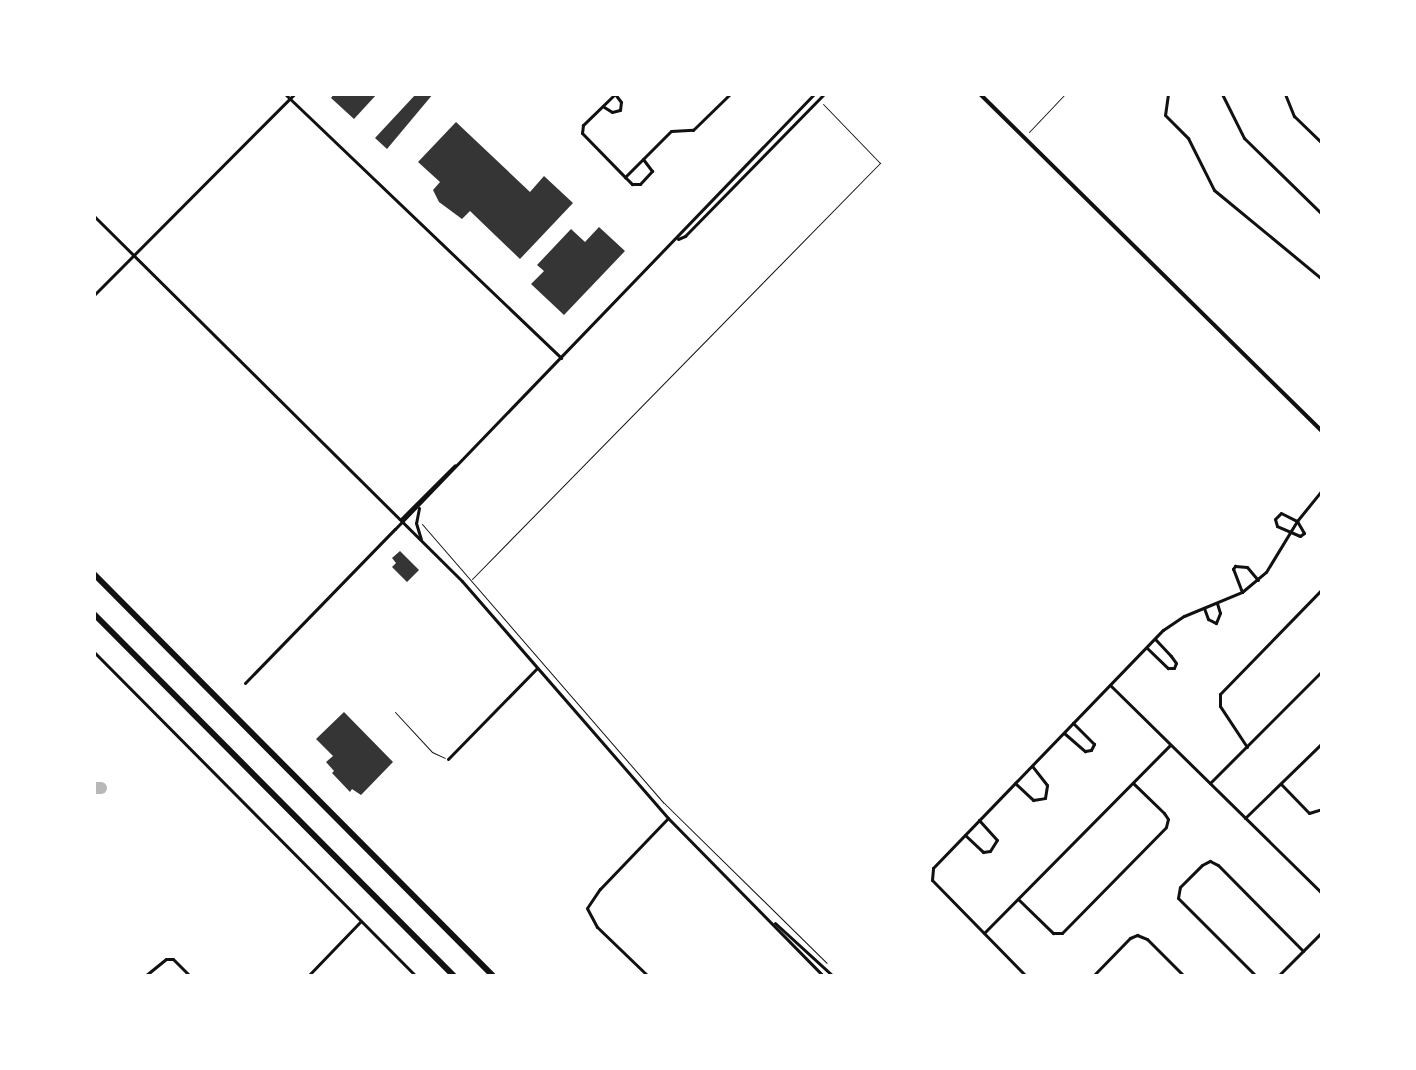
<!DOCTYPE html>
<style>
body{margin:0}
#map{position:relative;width:1416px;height:1070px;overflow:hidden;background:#fff;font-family:Barlow,sans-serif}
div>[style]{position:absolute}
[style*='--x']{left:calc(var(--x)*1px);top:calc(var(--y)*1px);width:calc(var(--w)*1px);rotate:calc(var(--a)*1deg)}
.taxiway>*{height:12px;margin:-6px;padding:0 6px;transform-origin:6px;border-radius:6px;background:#b8b8b8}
.building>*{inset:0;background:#353535}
.path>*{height:1px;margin:-0.5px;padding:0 0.5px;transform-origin:0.5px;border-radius:0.5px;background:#111}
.service>*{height:1px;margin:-0.5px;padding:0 0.5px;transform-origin:0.5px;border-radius:0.5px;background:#111}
.minor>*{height:3px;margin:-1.5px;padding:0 1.5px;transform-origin:1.5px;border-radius:1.5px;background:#111}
.tertiary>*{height:3px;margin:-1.5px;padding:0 1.5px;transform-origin:1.5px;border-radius:1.5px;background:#111}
.primary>*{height:4px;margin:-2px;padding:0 2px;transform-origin:2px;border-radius:2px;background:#111}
.motorway>*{height:6px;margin:-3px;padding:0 3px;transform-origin:3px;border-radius:3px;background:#111}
span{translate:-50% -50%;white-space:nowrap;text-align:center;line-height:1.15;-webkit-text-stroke:7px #fff;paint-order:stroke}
.frame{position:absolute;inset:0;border:96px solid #fff;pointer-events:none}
</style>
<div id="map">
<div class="taxiway">
<i style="--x:94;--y:788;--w:7;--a:0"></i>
</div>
<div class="building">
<i style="clip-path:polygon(334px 94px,377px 94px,354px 119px,331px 98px)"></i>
<i style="clip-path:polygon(416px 94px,433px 94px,387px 149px,375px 138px)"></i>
<i style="clip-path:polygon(456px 122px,530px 192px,544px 176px,573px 203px,520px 259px,470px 211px,462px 219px,439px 202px,433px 190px,440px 182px,418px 162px)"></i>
<i style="clip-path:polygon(599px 227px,625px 251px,564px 315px,531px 284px,544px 271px,537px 265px,571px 229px,585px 242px)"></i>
<i style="clip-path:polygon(400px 551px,419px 570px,407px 582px,392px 567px,396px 563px,392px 558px)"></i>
<i style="clip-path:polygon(344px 712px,393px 762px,361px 795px,352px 789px,350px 792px,332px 773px,334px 771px,326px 762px,333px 756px,316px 739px)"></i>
</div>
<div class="path">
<i style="--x:1029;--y:132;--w:52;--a:-46.5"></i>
<i style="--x:422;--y:524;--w:369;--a:49.1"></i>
<i style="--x:664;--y:803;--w:228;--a:44.5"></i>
<i style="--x:472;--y:579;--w:583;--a:-45.56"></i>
<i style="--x:880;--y:163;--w:82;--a:-134"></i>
</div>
<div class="service">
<i style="--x:395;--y:712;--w:54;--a:47.2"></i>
<i style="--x:432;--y:752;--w:14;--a:25"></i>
</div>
<div class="minor">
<i style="--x:285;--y:94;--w:382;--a:43.7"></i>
<i style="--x:615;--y:94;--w:45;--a:135.9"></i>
<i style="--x:583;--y:125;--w:8;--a:97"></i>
<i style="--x:582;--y:133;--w:62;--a:45.7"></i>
<i style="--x:625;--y:177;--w:65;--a:-45"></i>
<i style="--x:671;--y:131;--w:22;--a:-3"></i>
<i style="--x:693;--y:130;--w:52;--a:-44.2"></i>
<i style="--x:1168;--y:94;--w:21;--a:98"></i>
<i style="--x:1165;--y:115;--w:33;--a:45"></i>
<i style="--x:1188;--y:138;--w:58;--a:63.4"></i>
<i style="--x:1214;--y:190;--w:140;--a:39.5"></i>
<i style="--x:1222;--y:94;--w:49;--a:63.4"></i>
<i style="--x:1244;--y:138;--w:109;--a:44.3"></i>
<i style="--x:1285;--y:94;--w:24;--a:68"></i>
<i style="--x:1294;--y:116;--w:39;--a:44"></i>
<i style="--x:604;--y:107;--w:9;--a:32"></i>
<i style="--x:612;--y:112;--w:8;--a:-14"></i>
<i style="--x:620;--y:110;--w:8;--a:-83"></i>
<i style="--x:621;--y:102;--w:10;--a:-127"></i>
<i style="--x:625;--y:177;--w:10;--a:45"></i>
<i style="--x:632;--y:184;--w:8;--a:0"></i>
<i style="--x:640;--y:184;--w:18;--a:-47"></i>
<i style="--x:652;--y:171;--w:15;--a:-127"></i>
<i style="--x:94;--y:295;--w:284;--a:-45.1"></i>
<i style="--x:1281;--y:513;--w:18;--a:27"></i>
<i style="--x:1297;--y:521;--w:14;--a:60"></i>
<i style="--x:1304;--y:533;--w:5;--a:143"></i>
<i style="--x:1300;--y:536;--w:25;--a:-157"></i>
<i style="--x:1277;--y:526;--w:7;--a:-106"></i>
<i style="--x:1275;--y:519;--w:8;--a:-45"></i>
<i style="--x:1242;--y:592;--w:25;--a:-111"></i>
<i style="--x:1233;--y:569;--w:4;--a:-56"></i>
<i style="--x:1235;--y:566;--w:12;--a:5"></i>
<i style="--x:1247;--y:567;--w:17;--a:50"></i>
<i style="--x:1204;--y:608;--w:12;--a:70"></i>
<i style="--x:1208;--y:619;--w:9;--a:27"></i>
<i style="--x:1216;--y:623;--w:11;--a:-68"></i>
<i style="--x:1220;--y:613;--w:10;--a:-107"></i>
<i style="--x:1147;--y:648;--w:29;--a:44"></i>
<i style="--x:1168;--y:668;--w:6;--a:0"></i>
<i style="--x:1174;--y:668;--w:5;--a:-68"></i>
<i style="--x:1176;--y:663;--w:9;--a:-126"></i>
<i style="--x:1171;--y:656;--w:23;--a:-133"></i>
<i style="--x:94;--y:652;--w:457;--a:45.2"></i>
<i style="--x:245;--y:683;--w:215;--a:-45.8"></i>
<i style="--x:1110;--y:685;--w:297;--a:44.5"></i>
<i style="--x:1064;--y:733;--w:28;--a:41"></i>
<i style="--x:1085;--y:751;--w:6;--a:-9"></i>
<i style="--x:1091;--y:750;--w:7;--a:-63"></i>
<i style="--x:1094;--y:744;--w:30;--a:-135"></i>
<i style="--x:1247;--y:747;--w:49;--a:-123.4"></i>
<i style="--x:1220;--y:706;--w:12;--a:-90"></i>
<i style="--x:1220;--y:694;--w:146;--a:-45.8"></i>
<i style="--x:448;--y:759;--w:127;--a:-45.6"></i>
<i style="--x:1015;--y:783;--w:25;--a:43"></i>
<i style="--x:1033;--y:800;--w:12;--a:-9"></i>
<i style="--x:1045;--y:798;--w:13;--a:-81"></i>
<i style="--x:1047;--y:785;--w:24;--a:-128"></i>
<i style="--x:1210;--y:783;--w:158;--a:-45"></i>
<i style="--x:1281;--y:784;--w:40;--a:46"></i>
<i style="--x:1309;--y:813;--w:14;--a:-17"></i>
<i style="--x:1245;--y:818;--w:107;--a:-44.2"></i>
<i style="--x:965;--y:835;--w:25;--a:43"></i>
<i style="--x:983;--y:852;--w:7;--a:-8"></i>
<i style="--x:990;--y:851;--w:13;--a:-58"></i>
<i style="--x:997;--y:840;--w:27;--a:-132"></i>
<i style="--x:1018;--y:899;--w:49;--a:44.2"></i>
<i style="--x:1053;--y:933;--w:9;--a:0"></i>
<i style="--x:1062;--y:933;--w:148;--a:-45.5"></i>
<i style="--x:1166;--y:827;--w:8;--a:-76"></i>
<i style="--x:1168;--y:819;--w:7;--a:-124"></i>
<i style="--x:1164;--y:813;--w:43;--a:-135.9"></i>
<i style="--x:984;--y:933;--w:264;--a:-45.3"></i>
<i style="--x:145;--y:976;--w:27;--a:-39"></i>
<i style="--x:166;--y:959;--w:7;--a:0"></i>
<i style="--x:173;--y:959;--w:24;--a:45"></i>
<i style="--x:308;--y:976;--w:76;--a:-46.1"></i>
<i style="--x:648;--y:976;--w:71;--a:-136.1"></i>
<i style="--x:597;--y:927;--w:21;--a:-118"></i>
<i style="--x:587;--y:908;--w:23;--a:-56"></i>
<i style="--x:600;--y:889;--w:98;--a:-46.2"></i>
<i style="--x:1026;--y:976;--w:134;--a:-134.4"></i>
<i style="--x:932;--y:880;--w:12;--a:-85"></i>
<i style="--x:933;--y:868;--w:331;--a:-46"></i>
<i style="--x:1163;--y:630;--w:25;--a:-34"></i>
<i style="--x:1184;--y:616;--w:63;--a:-22.5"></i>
<i style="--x:1242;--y:592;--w:31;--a:-40"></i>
<i style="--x:1266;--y:572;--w:60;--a:-58.7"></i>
<i style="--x:1297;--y:521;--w:40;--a:-51"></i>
<i style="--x:1093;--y:976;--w:53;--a:-45.8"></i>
<i style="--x:1130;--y:938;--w:8;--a:-23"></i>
<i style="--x:1137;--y:935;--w:11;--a:22"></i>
<i style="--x:1147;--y:939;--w:52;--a:45"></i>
<i style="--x:1256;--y:976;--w:110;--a:-135"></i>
<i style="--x:1178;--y:898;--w:11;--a:-80"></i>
<i style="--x:1180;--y:887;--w:31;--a:-45"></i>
<i style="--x:1202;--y:865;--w:9;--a:-27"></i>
<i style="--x:1210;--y:861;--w:9;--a:27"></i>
<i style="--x:1218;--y:865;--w:121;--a:45.3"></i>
<i style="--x:1278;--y:976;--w:62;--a:-45"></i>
</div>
<div class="tertiary">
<i style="--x:94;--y:216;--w:518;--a:44.77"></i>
<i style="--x:462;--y:581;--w:314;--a:49"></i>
<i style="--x:668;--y:818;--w:221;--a:45.5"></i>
<i style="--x:678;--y:239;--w:8;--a:-23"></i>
<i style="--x:685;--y:236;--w:199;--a:-45.6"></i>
<i style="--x:419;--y:508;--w:15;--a:101"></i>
<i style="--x:416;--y:523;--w:17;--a:73"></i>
<i style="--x:401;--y:519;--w:76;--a:-45"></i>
<i style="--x:395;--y:529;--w:604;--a:-46.07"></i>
<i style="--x:775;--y:923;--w:79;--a:42.4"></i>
</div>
<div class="primary">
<i style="--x:980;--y:94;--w:480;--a:44.6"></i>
</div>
<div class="motorway">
<i style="--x:94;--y:574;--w:566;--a:45.21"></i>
<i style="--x:94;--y:614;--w:511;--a:45.16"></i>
</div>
<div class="frame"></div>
</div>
